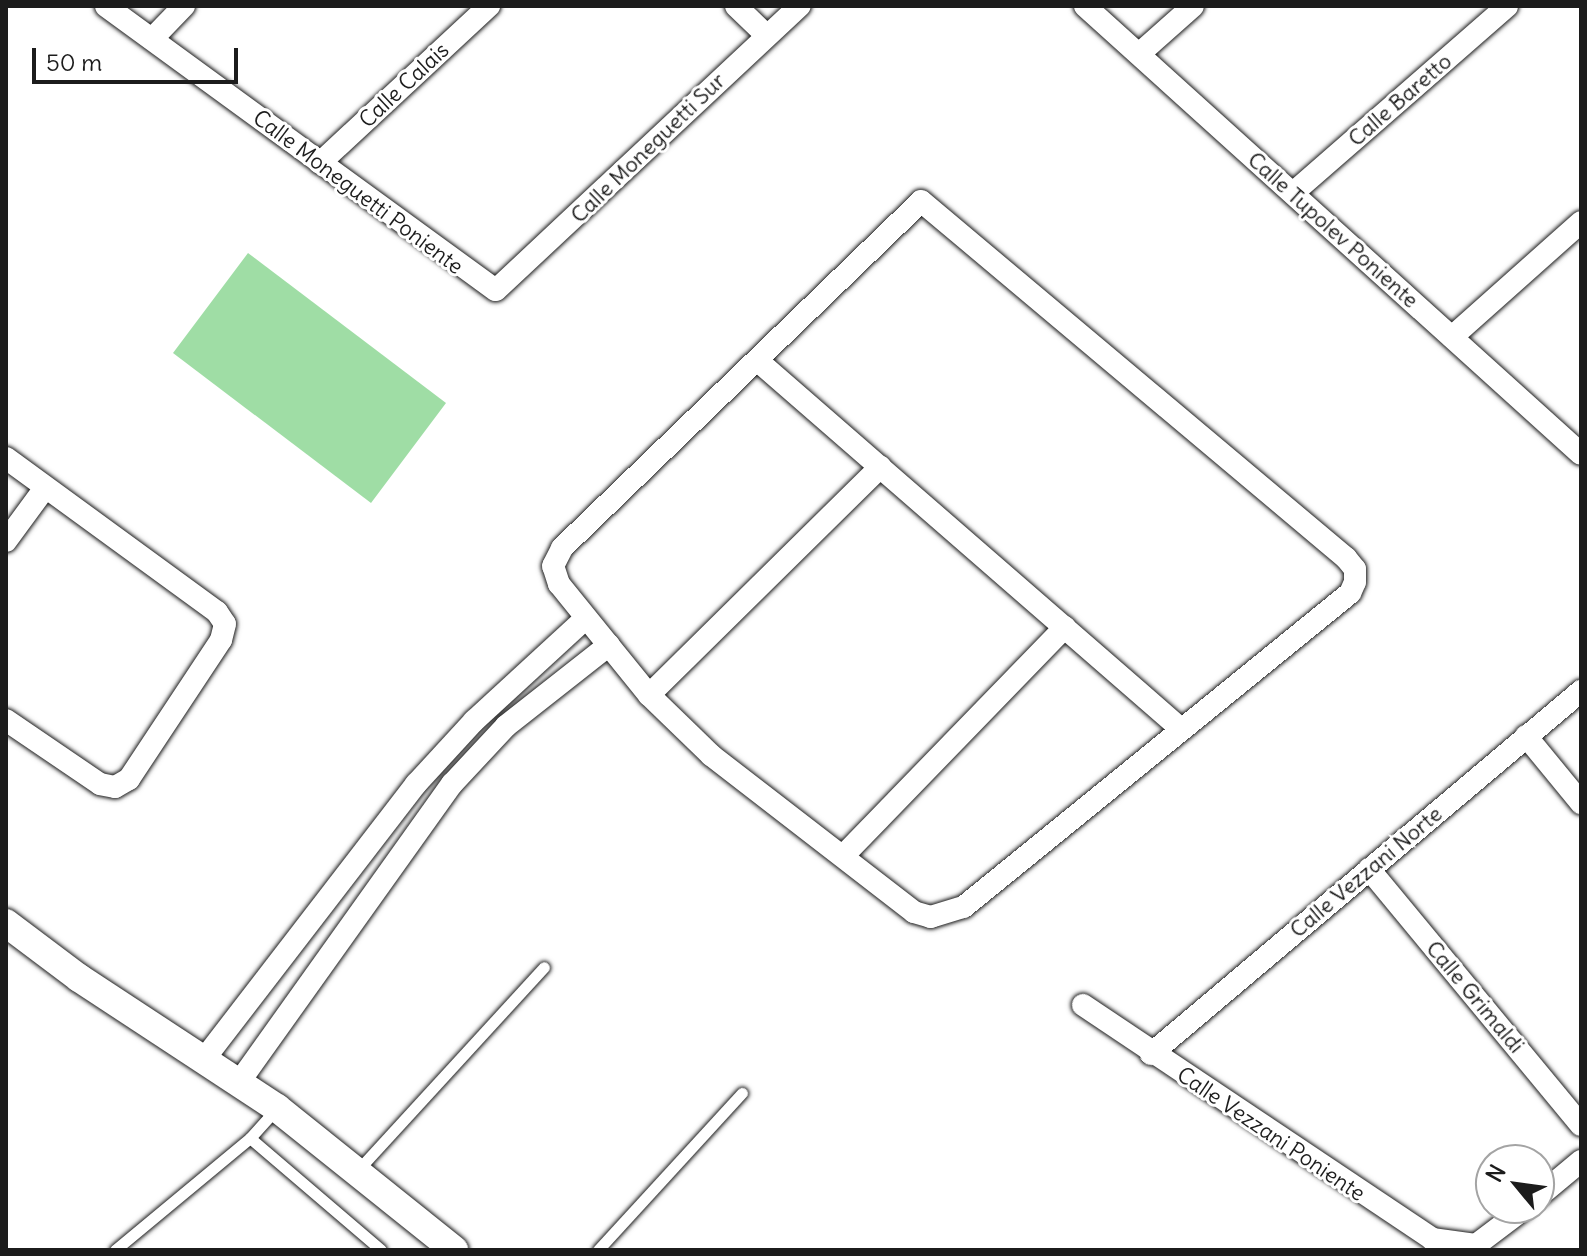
<!DOCTYPE html>
<style>
body{margin:0}
#map{position:relative;width:1587px;height:1256px;overflow:hidden;background:#fff;font-family:Delius,sans-serif}
div>[style]{position:absolute}
[style*='--x']{left:calc(var(--x)*1px);top:calc(var(--y)*1px);width:calc(var(--w)*1px);rotate:calc(var(--a)*1deg)}
.green>*{inset:0;background:#9fdda5}
.roads{filter:drop-shadow(0 0 2px #1c1c1c) drop-shadow(0 0 2px #1c1c1c)}
.service>*{height:11px;margin:-5.5px;padding:0 5.5px;transform-origin:5.5px;border-radius:5.5px;background:#fff}
.minor>*{height:22px;margin:-11px;padding:0 11px;transform-origin:11px;border-radius:11px;background:#fff}
.tertiary>*{height:28px;margin:-14px;padding:0 14px;transform-origin:14px;border-radius:14px;background:#fff}
span{translate:-50% -50%;white-space:nowrap;text-align:center;line-height:1.15;-webkit-text-stroke:6px #fff;paint-order:stroke}
.street-label{font-size:22px;color:#1c1c1c}
.frame{position:absolute;inset:0;border:8px solid #1c1c1c;pointer-events:none}
.north{position:absolute;left:1475px;top:1144px;width:80px;height:80px;box-sizing:border-box;background:#fff;border:2px solid #a4a4a4;border-radius:50%;rotate:299deg;font-size:22px;font-weight:700;line-height:32px;text-align:center;color:#1c1c1c}
.north::after{content:'';display:block;margin:auto;width:28px;height:36px;background:#1c1c1c;clip-path:polygon(50% 0,100% 100%,50% 72%,0 100%)}
.scale{position:absolute;left:32px;top:48px;width:206px;height:36px;box-sizing:border-box;border:4px solid #1c1c1c;border-top:0;padding-left:10px;font-size:24px;line-height:28px;white-space:nowrap;color:#1c1c1c;-webkit-text-stroke:6px #fff;paint-order:stroke}
</style>
<div id="map">
<div class="green">
<i style="clip-path:polygon(248px 253px,446px 403px,371px 503px,173px 353px)"></i>
</div>
<div class="roads">
<div class="service">
<i style="--x:250;--y:1138;--w:172;--a:40.5"></i>
<i style="--x:358;--y:1170;--w:275;--a:-47.5"></i>
<i style="--x:115;--y:1250;--w:175;--a:-39.7"></i>
<i style="--x:250;--y:1138;--w:40;--a:-48"></i>
<i style="--x:598;--y:1250;--w:213;--a:-47.5"></i>
</div>
<div class="minor">
<i style="--x:106;--y:6;--w:482;--a:36.1"></i>
<i style="--x:496;--y:290;--w:416;--a:-43.1"></i>
<i style="--x:736;--y:6;--w:42;--a:44"></i>
<i style="--x:1085;--y:6;--w:668;--a:42.09"></i>
<i style="--x:152;--y:39;--w:46;--a:-45.9"></i>
<i style="--x:1139;--y:54;--w:72;--a:-41.6"></i>
<i style="--x:320;--y:163;--w:231;--a:-42.9"></i>
<i style="--x:1293;--y:193;--w:284;--a:-41.1"></i>
<i style="--x:921;--y:201;--w:555;--a:40.03"></i>
<i style="--x:1346;--y:558;--w:14;--a:51"></i>
<i style="--x:1355;--y:569;--w:13;--a:90"></i>
<i style="--x:1355;--y:582;--w:12;--a:114"></i>
<i style="--x:1350;--y:593;--w:498;--a:140.9"></i>
<i style="--x:963;--y:907;--w:34;--a:163"></i>
<i style="--x:931;--y:917;--w:18;--a:-164"></i>
<i style="--x:914;--y:912;--w:257;--a:-142.3"></i>
<i style="--x:711;--y:755;--w:86;--a:-135.9"></i>
<i style="--x:649;--y:695;--w:143;--a:-129"></i>
<i style="--x:559;--y:584;--w:19;--a:-108"></i>
<i style="--x:553;--y:566;--w:20;--a:-63"></i>
<i style="--x:562;--y:548;--w:499;--a:-44"></i>
<i style="--x:1452;--y:337;--w:173;--a:-41.7"></i>
<i style="--x:758;--y:361;--w:561;--a:41.02"></i>
<i style="--x:6;--y:458;--w:261;--a:36.1"></i>
<i style="--x:217;--y:612;--w:14;--a:56"></i>
<i style="--x:225;--y:624;--w:16;--a:104"></i>
<i style="--x:221;--y:640;--w:167;--a:123.5"></i>
<i style="--x:129;--y:779;--w:16;--a:150"></i>
<i style="--x:115;--y:787;--w:15;--a:-169"></i>
<i style="--x:100;--y:784;--w:114;--a:-145.8"></i>
<i style="--x:6;--y:541;--w:66;--a:-53.7"></i>
<i style="--x:649;--y:695;--w:325;--a:-44.6"></i>
<i style="--x:1526;--y:736;--w:87;--a:50.6"></i>
<i style="--x:845;--y:854;--w:316;--a:-45.9"></i>
<i style="--x:1369;--y:869;--w:332;--a:50.4"></i>
<i style="--x:1083;--y:1005;--w:420;--a:33.8"></i>
<i style="--x:1432;--y:1239;--w:44;--a:7.8"></i>
<i style="--x:1476;--y:1245;--w:61;--a:-37.1"></i>
<i style="--x:1151;--y:1054;--w:563;--a:-40.17"></i>
<i style="--x:205;--y:1058;--w:346;--a:-52.4"></i>
<i style="--x:416;--y:784;--w:86;--a:-47.4"></i>
<i style="--x:474;--y:721;--w:152;--a:-42.6"></i>
<i style="--x:240;--y:1081;--w:365;--a:-54.5"></i>
<i style="--x:452;--y:784;--w:79;--a:-47"></i>
<i style="--x:506;--y:726;--w:131;--a:-38.2"></i>
<i style="--x:1539;--y:1196;--w:55;--a:-39.8"></i>
</div>
<div class="tertiary">
<i style="--x:6;--y:923;--w:91;--a:37"></i>
<i style="--x:79;--y:978;--w:237;--a:33.3"></i>
<i style="--x:277;--y:1108;--w:227;--a:38.7"></i>
</div>
</div>
<div class="street-label">
<span style="left:404px;top:85px;rotate:-43deg">Calle Calais</span>
<span style="left:1400px;top:100px;rotate:-41deg">Calle Baretto</span>
<span style="left:648px;top:148px;rotate:-44deg">Calle Moneguetti Sur</span>
<span style="left:358px;top:192px;rotate:37deg">Calle Moneguetti Poniente</span>
<span style="left:1333px;top:230px;rotate:42deg">Calle Tupolev Poniente</span>
<span style="left:1366px;top:872px;rotate:-40deg">Calle Vezzani Norte</span>
<span style="left:1475px;top:997px;rotate:50deg">Calle Grimaldi</span>
<span style="left:1271px;top:1134px;rotate:34deg">Calle Vezzani Poniente</span>
</div>
<div class="frame"></div>
<div class="north">N</div>
<div class="scale">50 m</div>
</div>
